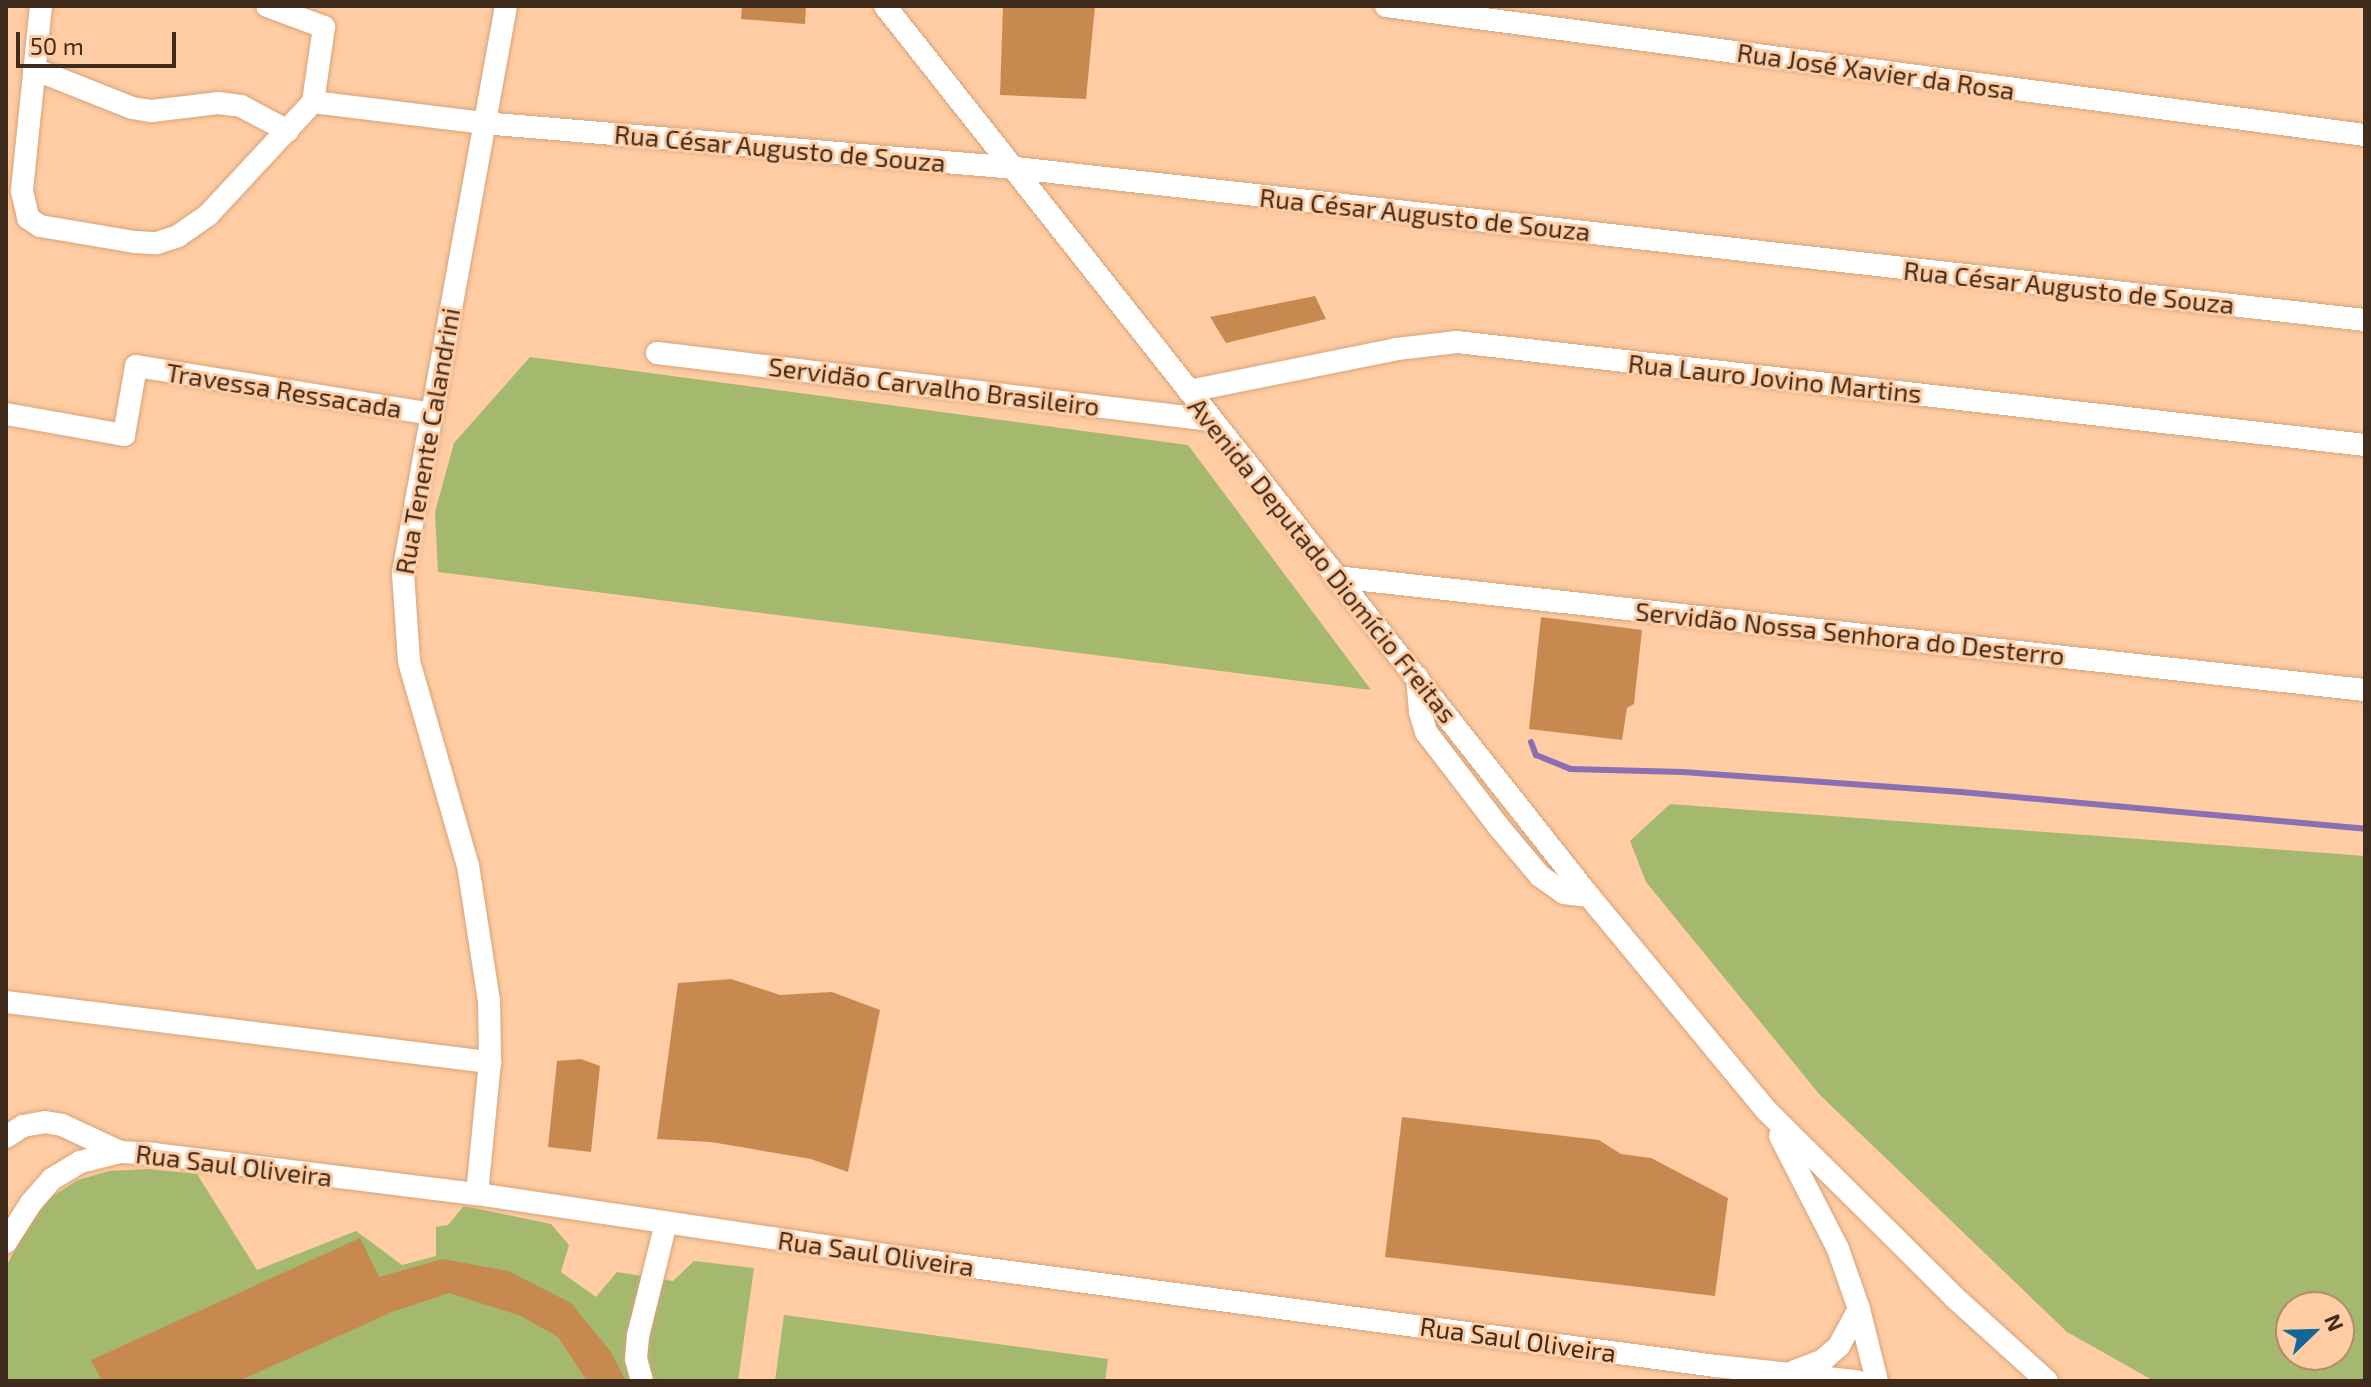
<!DOCTYPE html>
<meta charset="utf-8">
<style>
body{margin:0}
#map{position:relative;width:2371px;height:1387px;overflow:hidden;background:#ffcca3;font-family:"Exo 2",sans-serif}
div>[style]{position:absolute}
[style*='--x']{left:calc(var(--x)*1px);top:calc(var(--y)*1px);width:calc(var(--w)*1px);rotate:calc(var(--a)*1deg)}
.green>*{inset:0;background:#a4b86e}
.stream>*{height:6px;margin:-3px;padding:0 3px;transform-origin:3px;border-radius:3px;background:#8a6fb5}
.building>*{inset:0;background:#c88951}
.roads{filter:drop-shadow(0 0 2px #d5a57d) drop-shadow(0 0 2px #d5a57d)}
.minor>*{height:22px;margin:-11px;padding:0 11px;transform-origin:11px;border-radius:11px;background:#fff}
span{translate:-50% -50%;white-space:nowrap;text-align:center;line-height:1.15;-webkit-text-stroke:6px #ffcca3;paint-order:stroke}
.street-label{font-size:26px;color:#402c1c}
.frame{position:absolute;inset:0;border:8px solid #402c1c;pointer-events:none}
.north{position:absolute;left:2275px;top:1291px;width:80px;height:80px;box-sizing:border-box;background:#ffcca3;border:2px solid #b38c6d;border-radius:50%;rotate:67deg;font-size:22px;font-weight:700;line-height:32px;text-align:center;color:#402c1c}
.north::after{content:'';display:block;margin:auto;width:28px;height:36px;background:#126798;clip-path:polygon(50% 0,100% 100%,50% 72%,0 100%)}
.scale{position:absolute;left:16px;top:32px;width:160px;height:36px;box-sizing:border-box;border:4px solid #402c1c;border-top:0;padding-left:10px;font-size:24px;line-height:28px;white-space:nowrap;color:#402c1c;-webkit-text-stroke:6px #ffcca3;paint-order:stroke}
</style>
<div id="map">
<div class="green">
<i style="clip-path:polygon(530px 357px,1188px 445px,1371px 690px,438px 572px,435px 512px,454px 443px)"></i>
<i style="clip-path:polygon(evenodd,1670px 804px,2365px 856px,2365px 1381px,2154px 1381px,2067px 1332px,1820px 1095px,1646px 882px,1630px 841px,1670px 804px,2339px 1307px,2339px 1355px,2291px 1355px,2291px 1307px,2339px 1307px)"></i>
<i style="clip-path:polygon(148px 1169px,197px 1174px,257px 1270px,356px 1231px,402px 1265px,436px 1256px,436px 1227px,448px 1225px,464px 1206px,551px 1224px,569px 1245px,561px 1272px,596px 1297px,617px 1272px,673px 1281px,694px 1261px,754px 1268px,738px 1381px,6px 1381px,6px 1267px,30px 1221px,48px 1199px,78px 1180px,109px 1171px)"></i>
<i style="clip-path:polygon(784px 1315px,1108px 1359px,1105px 1381px,775px 1381px)"></i>
</div>
<div class="stream">
<i style="--x:1531;--y:742;--w:14;--a:69"></i>
<i style="--x:1536;--y:755;--w:37;--a:22"></i>
<i style="--x:1570;--y:769;--w:113;--a:1.5"></i>
<i style="--x:1683;--y:772;--w:279;--a:4.1"></i>
<i style="--x:1961;--y:792;--w:406;--a:5.2"></i>
</div>
<div class="building">
<i style="clip-path:polygon(742px 6px,806px 6px,805px 24px,741px 19px)"></i>
<i style="clip-path:polygon(1003px 6px,1095px 6px,1086px 99px,1000px 95px)"></i>
<i style="clip-path:polygon(1315px 296px,1326px 319px,1226px 343px,1210px 317px)"></i>
<i style="clip-path:polygon(1541px 617px,1642px 630px,1634px 704px,1627px 708px,1622px 740px,1529px 729px)"></i>
<i style="clip-path:polygon(731px 979px,780px 995px,832px 992px,880px 1010px,848px 1172px,811px 1159px,711px 1142px,657px 1139px,678px 983px)"></i>
<i style="clip-path:polygon(581px 1059px,600px 1066px,591px 1152px,548px 1147px,557px 1061px)"></i>
<i style="clip-path:polygon(1402px 1117px,1599px 1140px,1621px 1154px,1651px 1158px,1728px 1198px,1715px 1296px,1385px 1257px)"></i>
<i style="clip-path:polygon(360px 1238px,379px 1277px,442px 1259px,508px 1271px,571px 1303px,611px 1352px,626px 1381px,587px 1381px,558px 1337px,521px 1316px,449px 1293px,392px 1312px,239px 1381px,102px 1381px,91px 1360px)"></i>
</div>
<div class="roads">
<div class="minor">
<i style="--x:41;--y:6;--w:186;--a:95.9"></i>
<i style="--x:22;--y:191;--w:28;--a:77"></i>
<i style="--x:28;--y:218;--w:14;--a:34"></i>
<i style="--x:40;--y:226;--w:96;--a:9.6"></i>
<i style="--x:135;--y:242;--w:22;--a:3"></i>
<i style="--x:157;--y:243;--w:22;--a:-18"></i>
<i style="--x:178;--y:236;--w:38;--a:-35"></i>
<i style="--x:209;--y:214;--w:153;--a:-47.1"></i>
<i style="--x:267;--y:6;--w:61;--a:20.2"></i>
<i style="--x:324;--y:27;--w:76;--a:98.3"></i>
<i style="--x:885;--y:6;--w:1135;--a:51.66"></i>
<i style="--x:1589;--y:896;--w:278;--a:50.4"></i>
<i style="--x:1766;--y:1110;--w:265;--a:44.8"></i>
<i style="--x:1954;--y:1297;--w:125;--a:42.1"></i>
<i style="--x:1386;--y:6;--w:987;--a:7.51"></i>
<i style="--x:34;--y:69;--w:105;--a:21.7"></i>
<i style="--x:132;--y:108;--w:20;--a:9"></i>
<i style="--x:152;--y:111;--w:66;--a:-6.9"></i>
<i style="--x:218;--y:103;--w:23;--a:7"></i>
<i style="--x:241;--y:106;--w:53;--a:28"></i>
<i style="--x:313;--y:102;--w:171;--a:7"></i>
<i style="--x:483;--y:123;--w:535;--a:4.83"></i>
<i style="--x:1016;--y:168;--w:1358;--a:6.43"></i>
<i style="--x:657;--y:353;--w:558;--a:6.9"></i>
<i style="--x:1189;--y:391;--w:212;--a:-11.4"></i>
<i style="--x:1397;--y:349;--w:60;--a:-6.7"></i>
<i style="--x:1457;--y:342;--w:914;--a:6.47"></i>
<i style="--x:6;--y:414;--w:120;--a:10.1"></i>
<i style="--x:124;--y:435;--w:70;--a:-80.1"></i>
<i style="--x:136;--y:366;--w:299;--a:9.2"></i>
<i style="--x:1336;--y:577;--w:1035;--a:6.27"></i>
<i style="--x:1417;--y:677;--w:35;--a:85"></i>
<i style="--x:1420;--y:712;--w:21;--a:73"></i>
<i style="--x:1426;--y:732;--w:118;--a:52.5"></i>
<i style="--x:1498;--y:826;--w:65;--a:50"></i>
<i style="--x:1540;--y:876;--w:29;--a:35"></i>
<i style="--x:1564;--y:893;--w:25;--a:7"></i>
<i style="--x:6;--y:1002;--w:488;--a:7.1"></i>
<i style="--x:1780;--y:1136;--w:127;--a:62.8"></i>
<i style="--x:1838;--y:1249;--w:64;--a:70.7"></i>
<i style="--x:1859;--y:1309;--w:74;--a:76"></i>
<i style="--x:6;--y:1137;--w:20;--a:-33"></i>
<i style="--x:23;--y:1126;--w:22;--a:-10"></i>
<i style="--x:45;--y:1122;--w:17;--a:10"></i>
<i style="--x:62;--y:1125;--w:64;--a:25"></i>
<i style="--x:477;--y:1194;--w:133;--a:-84.4"></i>
<i style="--x:490;--y:1062;--w:61;--a:-90.9"></i>
<i style="--x:489;--y:1001;--w:137;--a:-98.8"></i>
<i style="--x:468;--y:866;--w:213;--a:-106.1"></i>
<i style="--x:409;--y:661;--w:88;--a:-93.9"></i>
<i style="--x:403;--y:573;--w:576;--a:-79.7"></i>
<i style="--x:6;--y:1242;--w:46;--a:-57.3"></i>
<i style="--x:31;--y:1203;--w:32;--a:-49"></i>
<i style="--x:52;--y:1179;--w:33;--a:-31"></i>
<i style="--x:80;--y:1162;--w:41;--a:-14"></i>
<i style="--x:120;--y:1152;--w:34;--a:3"></i>
<i style="--x:154;--y:1154;--w:325;--a:7.1"></i>
<i style="--x:477;--y:1194;--w:418;--a:8.5"></i>
<i style="--x:890;--y:1256;--w:833;--a:7.59"></i>
<i style="--x:1716;--y:1366;--w:142;--a:6.1"></i>
<i style="--x:1795;--y:1371;--w:30;--a:-21"></i>
<i style="--x:1823;--y:1360;--w:21;--a:-41"></i>
<i style="--x:1839;--y:1346;--w:42;--a:-61.6"></i>
<i style="--x:642;--y:1381;--w:23;--a:-105"></i>
<i style="--x:636;--y:1359;--w:23;--a:-85"></i>
<i style="--x:638;--y:1336;--w:116;--a:-76.1"></i>
</div>
</div>
<div class="street-label">
<span style="left:1876px;top:71px;rotate:8deg">Rua José Xavier da Rosa</span>
<span style="left:780px;top:148px;rotate:5deg">Rua César Augusto de Souza</span>
<span style="left:1425px;top:214px;rotate:6deg">Rua César Augusto de Souza</span>
<span style="left:2069px;top:287px;rotate:6deg">Rua César Augusto de Souza</span>
<span style="left:1775px;top:378px;rotate:6deg">Rua Lauro Jovino Martins</span>
<span style="left:934px;top:386px;rotate:7deg">Servidão Carvalho Brasileiro</span>
<span style="left:284px;top:390px;rotate:9deg">Travessa Ressacada</span>
<span style="left:427px;top:441px;rotate:-80deg">Rua Tenente Calandrini</span>
<span style="left:1323px;top:560px;rotate:51deg">Avenida Deputado Diomício Freitas</span>
<span style="left:1850px;top:633px;rotate:6deg">Servidão Nossa Senhora do Desterro</span>
<span style="left:234px;top:1165px;rotate:7deg">Rua Saul Oliveira</span>
<span style="left:876px;top:1253px;rotate:8deg">Rua Saul Oliveira</span>
<span style="left:1518px;top:1339px;rotate:8deg">Rua Saul Oliveira</span>
</div>
<div class="frame"></div>
<div class="north">N</div>
<div class="scale">50 m</div>
</div>
